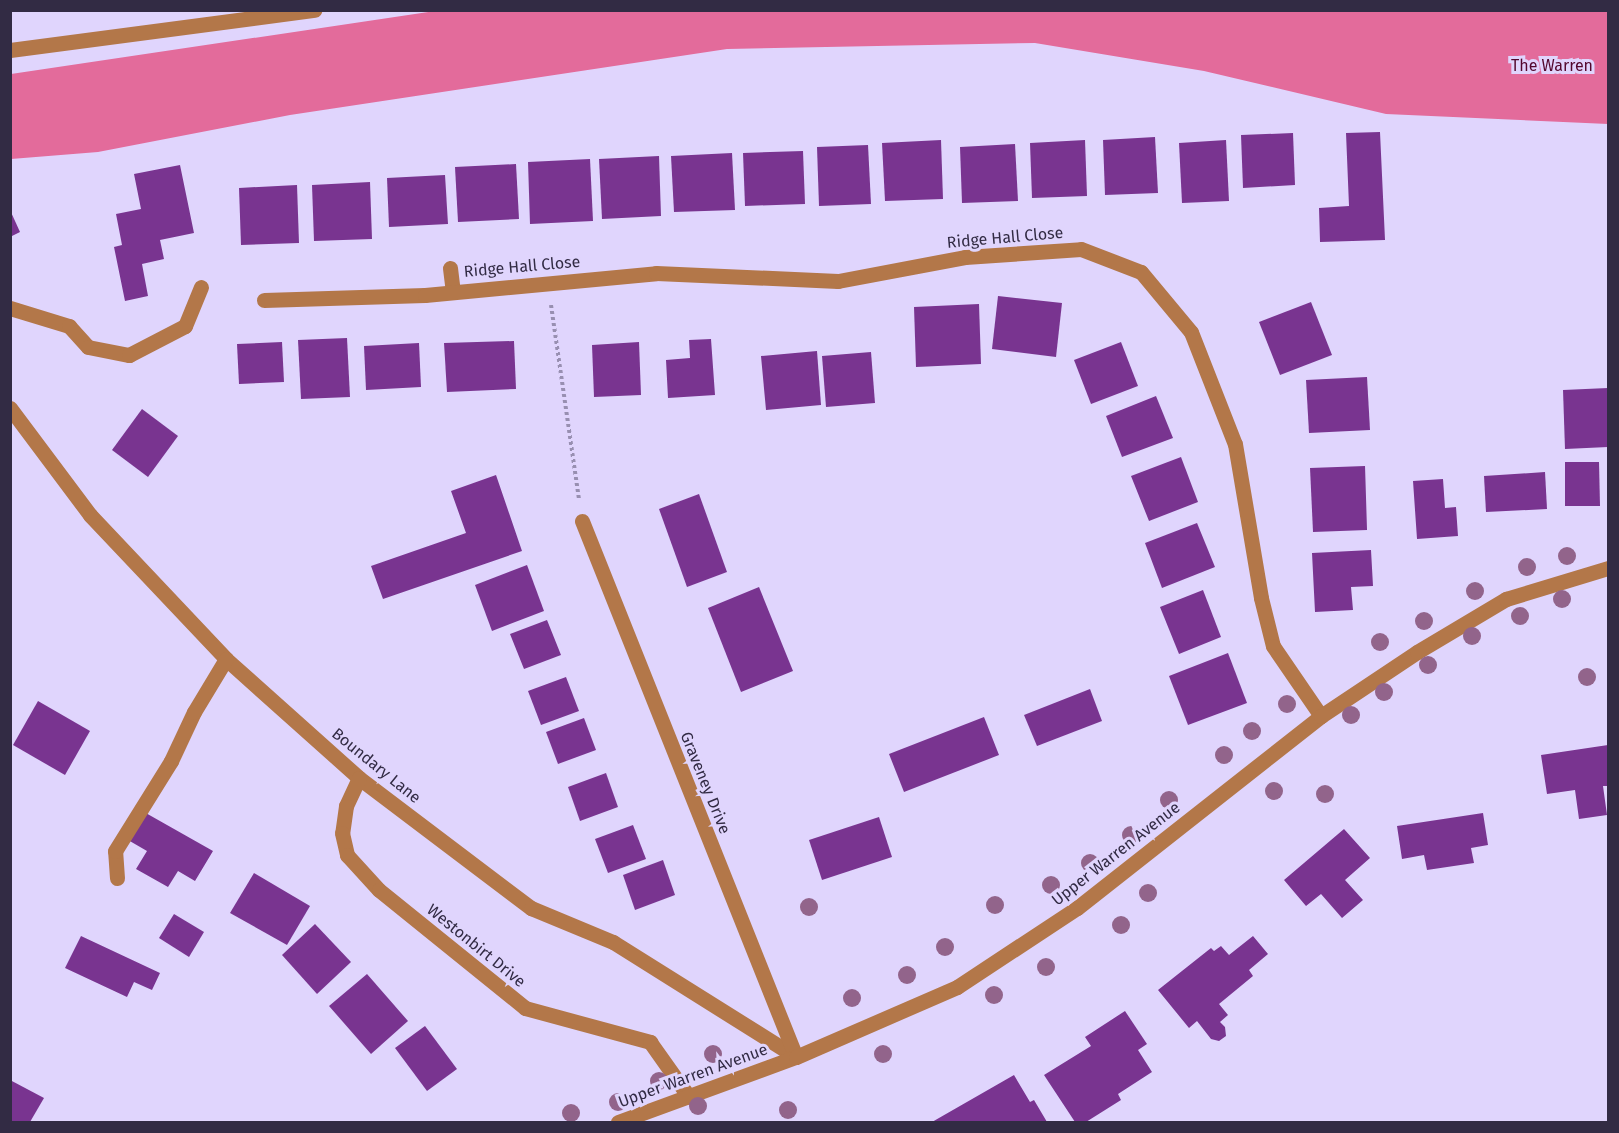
<!DOCTYPE html>
<style>
body{margin:0}
#map{position:relative;width:1619px;height:1133px;overflow:hidden;background:#e0d5fd;font-family:"Fira Sans",sans-serif}
div>[style]{position:absolute}
[style*='--x']{left:calc(var(--x)*1px);top:calc(var(--y)*1px);width:calc(var(--w)*1px);rotate:calc(var(--a)*1deg)}
.forest>*{inset:0;background:#e36b9b}
.building>*{inset:0;background:#793490}
.path>*{height:4px;margin-top:-2px;transform-origin:0;background:repeating-linear-gradient(90deg,#988fb1 0 3px,transparent 0 6px)}
.minor>*{height:15px;margin:-7.5px;padding:0 7.5px;transform-origin:7.5px;border-radius:7.5px;background:#b37749}
.trees>*{width:18px;height:18px;margin:-9px;border-radius:50%;background:#92648b}
span{translate:-50% -50%;white-space:nowrap;text-align:center;line-height:1.15;-webkit-text-stroke:6px #e0d5fd;paint-order:stroke}
.park-label{font-size:16px;color:#53072d}
.street-label{font-size:16px;color:#322b44}
.frame{position:absolute;inset:0;border:12px solid #322b44;pointer-events:none}
</style>
<div id="map">
<div class="forest">
<i style="clip-path:polygon(435px 11px,1608px 11px,1608px 124px,1386px 114px,1204px 71px,1035px 43px,727px 49px,290px 115px,98px 152px,11px 159px,11px 74px)"></i>
</div>
<div class="building">
<i style="clip-path:polygon(1380px 132px,1385px 240px,1320px 242px,1319px 208px,1349px 206px,1346px 133px)"></i>
<i style="clip-path:polygon(1293px 133px,1295px 185px,1243px 188px,1241px 135px)"></i>
<i style="clip-path:polygon(1155px 137px,1158px 193px,1105px 195px,1103px 140px)"></i>
<i style="clip-path:polygon(941px 140px,943px 199px,885px 201px,882px 143px)"></i>
<i style="clip-path:polygon(1085px 140px,1087px 196px,1032px 198px,1030px 143px)"></i>
<i style="clip-path:polygon(1226px 140px,1229px 201px,1182px 203px,1179px 143px)"></i>
<i style="clip-path:polygon(1015px 144px,1018px 201px,962px 203px,960px 147px)"></i>
<i style="clip-path:polygon(868px 145px,871px 204px,819px 206px,817px 147px)"></i>
<i style="clip-path:polygon(803px 151px,805px 204px,745px 206px,743px 153px)"></i>
<i style="clip-path:polygon(732px 153px,735px 210px,674px 212px,671px 156px)"></i>
<i style="clip-path:polygon(659px 156px,661px 216px,602px 219px,599px 159px)"></i>
<i style="clip-path:polygon(590px 159px,593px 221px,530px 224px,528px 162px)"></i>
<i style="clip-path:polygon(516px 164px,519px 219px,458px 222px,455px 167px)"></i>
<i style="clip-path:polygon(180px 165px,194px 233px,160px 240px,164px 259px,142px 264px,148px 296px,125px 301px,114px 247px,122px 245px,116px 214px,141px 209px,134px 174px)"></i>
<i style="clip-path:polygon(445px 175px,448px 224px,389px 227px,387px 178px)"></i>
<i style="clip-path:polygon(370px 182px,372px 239px,314px 241px,312px 185px)"></i>
<i style="clip-path:polygon(297px 185px,299px 243px,241px 245px,239px 188px)"></i>
<i style="clip-path:polygon(10px 210px,20px 232px,10px 237px)"></i>
<i style="clip-path:polygon(998px 296px,1062px 303px,1056px 357px,992px 349px)"></i>
<i style="clip-path:polygon(1311px 302px,1332px 355px,1280px 375px,1259px 322px)"></i>
<i style="clip-path:polygon(979px 304px,981px 364px,916px 367px,914px 307px)"></i>
<i style="clip-path:polygon(347px 338px,350px 397px,301px 399px,298px 340px)"></i>
<i style="clip-path:polygon(711px 339px,715px 395px,668px 398px,666px 360px,690px 358px,689px 340px)"></i>
<i style="clip-path:polygon(514px 341px,516px 389px,447px 392px,444px 343px)"></i>
<i style="clip-path:polygon(282px 342px,284px 382px,239px 384px,237px 344px)"></i>
<i style="clip-path:polygon(639px 342px,641px 395px,594px 397px,592px 345px)"></i>
<i style="clip-path:polygon(1121px 342px,1138px 386px,1091px 404px,1074px 360px)"></i>
<i style="clip-path:polygon(419px 343px,421px 387px,366px 390px,364px 346px)"></i>
<i style="clip-path:polygon(817px 351px,821px 405px,766px 410px,761px 356px)"></i>
<i style="clip-path:polygon(871px 352px,875px 403px,826px 407px,822px 356px)"></i>
<i style="clip-path:polygon(1367px 377px,1370px 430px,1309px 433px,1306px 380px)"></i>
<i style="clip-path:polygon(1608px 388px,1608px 447px,1565px 449px,1563px 390px)"></i>
<i style="clip-path:polygon(1156px 396px,1173px 438px,1122px 457px,1106px 416px)"></i>
<i style="clip-path:polygon(142px 409px,178px 436px,148px 477px,112px 450px)"></i>
<i style="clip-path:polygon(1181px 457px,1198px 502px,1149px 521px,1131px 476px)"></i>
<i style="clip-path:polygon(1565px 462px,1599px 462px,1600px 506px,1565px 506px)"></i>
<i style="clip-path:polygon(1365px 466px,1367px 530px,1313px 532px,1310px 468px)"></i>
<i style="clip-path:polygon(1545px 472px,1547px 509px,1486px 512px,1484px 476px)"></i>
<i style="clip-path:polygon(496px 475px,522px 551px,383px 599px,371px 566px,466px 533px,451px 491px)"></i>
<i style="clip-path:polygon(1443px 479px,1445px 508px,1456px 507px,1458px 536px,1417px 539px,1413px 481px)"></i>
<i style="clip-path:polygon(699px 494px,727px 572px,687px 587px,659px 509px)"></i>
<i style="clip-path:polygon(1197px 523px,1215px 567px,1162px 588px,1145px 543px)"></i>
<i style="clip-path:polygon(1371px 550px,1373px 586px,1351px 587px,1353px 610px,1315px 612px,1312px 553px)"></i>
<i style="clip-path:polygon(527px 565px,544px 611px,492px 631px,475px 585px)"></i>
<i style="clip-path:polygon(759px 587px,793px 671px,741px 692px,708px 608px)"></i>
<i style="clip-path:polygon(1203px 590px,1221px 637px,1179px 654px,1160px 607px)"></i>
<i style="clip-path:polygon(547px 620px,561px 655px,524px 669px,510px 634px)"></i>
<i style="clip-path:polygon(1228px 653px,1247px 703px,1188px 725px,1169px 676px)"></i>
<i style="clip-path:polygon(566px 677px,579px 711px,541px 725px,528px 691px)"></i>
<i style="clip-path:polygon(1090px 689px,1102px 721px,1037px 746px,1024px 715px)"></i>
<i style="clip-path:polygon(38px 701px,90px 731px,65px 775px,13px 745px)"></i>
<i style="clip-path:polygon(984px 717px,999px 755px,904px 792px,889px 754px)"></i>
<i style="clip-path:polygon(584px 718px,596px 750px,558px 764px,546px 732px)"></i>
<i style="clip-path:polygon(1608px 745px,1608px 786px,1603px 786px,1607px 815px,1579px 819px,1575px 790px,1547px 794px,1541px 755px)"></i>
<i style="clip-path:polygon(606px 773px,618px 807px,580px 821px,568px 787px)"></i>
<i style="clip-path:polygon(144px 812px,213px 851px,195px 881px,178px 871px,168px 887px,136px 869px,147px 851px,128px 840px)"></i>
<i style="clip-path:polygon(1483px 813px,1488px 845px,1471px 848px,1474px 863px,1427px 870px,1424px 855px,1402px 859px,1397px 826px)"></i>
<i style="clip-path:polygon(879px 817px,892px 857px,822px 880px,809px 840px)"></i>
<i style="clip-path:polygon(633px 825px,646px 859px,608px 873px,595px 839px)"></i>
<i style="clip-path:polygon(1344px 829px,1370px 858px,1345px 880px,1363px 900px,1342px 918px,1321px 894px,1306px 906px,1284px 880px)"></i>
<i style="clip-path:polygon(663px 860px,675px 895px,635px 910px,623px 875px)"></i>
<i style="clip-path:polygon(254px 873px,310px 906px,287px 945px,230px 913px)"></i>
<i style="clip-path:polygon(174px 914px,204px 932px,189px 957px,159px 938px)"></i>
<i style="clip-path:polygon(315px 924px,351px 962px,317px 994px,282px 955px)"></i>
<i style="clip-path:polygon(81px 936px,160px 973px,152px 990px,134px 982px,127px 997px,65px 968px)"></i>
<i style="clip-path:polygon(1253px 936px,1268px 954px,1249px 970px,1253px 976px,1219px 1004px,1228px 1015px,1220px 1022px,1225px 1027px,1226px 1036px,1219px 1041px,1211px 1039px,1197px 1021px,1189px 1028px,1158px 990px,1211px 948px,1214px 951px,1221px 946px,1229px 955px)"></i>
<i style="clip-path:polygon(367px 974px,408px 1021px,371px 1054px,329px 1006px)"></i>
<i style="clip-path:polygon(1125px 1011px,1147px 1044px,1138px 1050px,1152px 1072px,1118px 1094px,1121px 1100px,1086px 1122px,1075px 1122px,1044px 1075px,1091px 1046px,1085px 1037px)"></i>
<i style="clip-path:polygon(425px 1026px,457px 1069px,427px 1091px,395px 1048px)"></i>
<i style="clip-path:polygon(1014px 1075px,1030px 1102px,1034px 1100px,1047px 1122px,932px 1122px)"></i>
<i style="clip-path:polygon(10px 1080px,44px 1098px,30px 1122px,10px 1122px)"></i>
</div>
<div class="path">
<i style="--x:551;--y:305;--w:197;--a:81.8"></i>
</div>
<div class="minor">
<i style="--x:10;--y:50;--w:307;--a:-7.5"></i>
<i style="--x:450;--y:268;--w:24;--a:83"></i>
<i style="--x:264;--y:300;--w:161;--a:-1.8"></i>
<i style="--x:425;--y:295;--w:232;--a:-5.4"></i>
<i style="--x:656;--y:273;--w:182;--a:2.5"></i>
<i style="--x:838;--y:281;--w:129;--a:-10.7"></i>
<i style="--x:965;--y:257;--w:116;--a:-3.9"></i>
<i style="--x:1081;--y:249;--w:64;--a:21"></i>
<i style="--x:1141;--y:272;--w:78;--a:50.2"></i>
<i style="--x:1191;--y:332;--w:120;--a:68.6"></i>
<i style="--x:1235;--y:444;--w:156;--a:80.4"></i>
<i style="--x:1261;--y:598;--w:49;--a:76"></i>
<i style="--x:1273;--y:646;--w:85;--a:55.6"></i>
<i style="--x:10;--y:308;--w:62;--a:17"></i>
<i style="--x:69;--y:326;--w:28;--a:48"></i>
<i style="--x:88;--y:347;--w:42;--a:11"></i>
<i style="--x:129;--y:355;--w:63;--a:-27.4"></i>
<i style="--x:185;--y:326;--w:42;--a:-67.7"></i>
<i style="--x:10;--y:408;--w:134;--a:53.2"></i>
<i style="--x:90;--y:515;--w:198;--a:46.6"></i>
<i style="--x:226;--y:659;--w:178;--a:41.8"></i>
<i style="--x:359;--y:778;--w:216;--a:37.1"></i>
<i style="--x:531;--y:908;--w:89;--a:22.5"></i>
<i style="--x:613;--y:942;--w:216;--a:32.1"></i>
<i style="--x:582;--y:521;--w:577;--a:68.24"></i>
<i style="--x:359;--y:778;--w:31;--a:115"></i>
<i style="--x:346;--y:806;--w:27;--a:98"></i>
<i style="--x:342;--y:833;--w:23;--a:77"></i>
<i style="--x:347;--y:855;--w:47;--a:47.6"></i>
<i style="--x:379;--y:890;--w:188;--a:38.9"></i>
<i style="--x:525;--y:1008;--w:130;--a:15.2"></i>
<i style="--x:650;--y:1042;--w:67;--a:54.7"></i>
<i style="--x:117;--y:878;--w:27;--a:-94"></i>
<i style="--x:115;--y:851;--w:106;--a:-58.1"></i>
<i style="--x:171;--y:761;--w:54;--a:-64.9"></i>
<i style="--x:194;--y:712;--w:62;--a:-58.9"></i>
<i style="--x:618;--y:1122;--w:189;--a:-20.1"></i>
<i style="--x:796;--y:1057;--w:176;--a:-23.5"></i>
<i style="--x:957;--y:987;--w:144;--a:-33.4"></i>
<i style="--x:1077;--y:908;--w:310;--a:-38.2"></i>
<i style="--x:1321;--y:716;--w:115;--a:-33.7"></i>
<i style="--x:1417;--y:652;--w:104;--a:-30.8"></i>
<i style="--x:1506;--y:599;--w:107;--a:-16.9"></i>
</div>
<div class="trees">
<i style="left:1567px;top:556px"></i>
<i style="left:1527px;top:567px"></i>
<i style="left:1475px;top:591px"></i>
<i style="left:1562px;top:599px"></i>
<i style="left:1520px;top:616px"></i>
<i style="left:1424px;top:621px"></i>
<i style="left:1472px;top:636px"></i>
<i style="left:1380px;top:642px"></i>
<i style="left:1428px;top:665px"></i>
<i style="left:1587px;top:677px"></i>
<i style="left:1384px;top:692px"></i>
<i style="left:1287px;top:704px"></i>
<i style="left:1351px;top:715px"></i>
<i style="left:1252px;top:731px"></i>
<i style="left:1224px;top:755px"></i>
<i style="left:1274px;top:791px"></i>
<i style="left:1325px;top:794px"></i>
<i style="left:1169px;top:800px"></i>
<i style="left:1131px;top:835px"></i>
<i style="left:1090px;top:863px"></i>
<i style="left:1051px;top:885px"></i>
<i style="left:1148px;top:893px"></i>
<i style="left:995px;top:905px"></i>
<i style="left:809px;top:907px"></i>
<i style="left:1121px;top:925px"></i>
<i style="left:945px;top:947px"></i>
<i style="left:1046px;top:967px"></i>
<i style="left:907px;top:975px"></i>
<i style="left:994px;top:995px"></i>
<i style="left:852px;top:998px"></i>
<i style="left:713px;top:1054px"></i>
<i style="left:883px;top:1054px"></i>
<i style="left:659px;top:1081px"></i>
<i style="left:618px;top:1102px"></i>
<i style="left:698px;top:1106px"></i>
<i style="left:788px;top:1110px"></i>
<i style="left:571px;top:1113px"></i>
</div>
<div class="park-label">
<span style="left:1552px;top:66px">The Warren</span>
</div>
<div class="street-label">
<span style="left:1005px;top:238px;rotate:-5deg">Ridge Hall Close</span>
<span style="left:522px;top:267px;rotate:-5deg">Ridge Hall Close</span>
<span style="left:376px;top:766px;rotate:39deg">Boundary Lane</span>
<span style="left:705px;top:783px;rotate:68deg">Graveney Drive</span>
<span style="left:1116px;top:854px;rotate:-38deg">Upper Warren Avenue</span>
<span style="left:476px;top:946px;rotate:39deg">Westonbirt Drive</span>
<span style="left:693px;top:1076px;rotate:-20deg">Upper Warren Avenue</span>
</div>
<div class="frame"></div>
</div>
